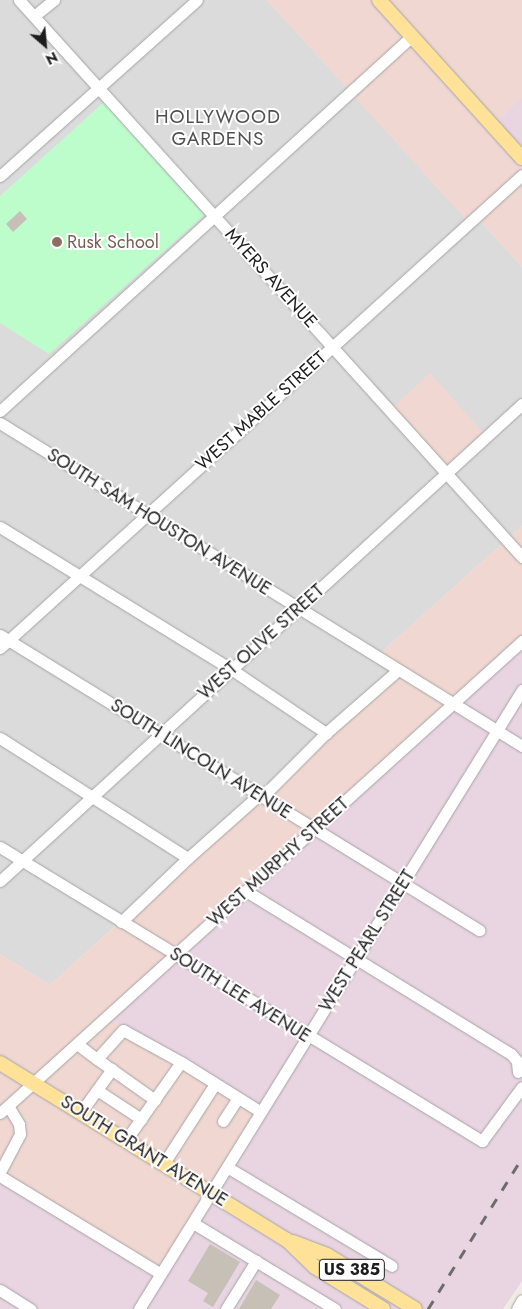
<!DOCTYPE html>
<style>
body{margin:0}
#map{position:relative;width:522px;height:1309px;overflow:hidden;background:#efede3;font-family:Jost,sans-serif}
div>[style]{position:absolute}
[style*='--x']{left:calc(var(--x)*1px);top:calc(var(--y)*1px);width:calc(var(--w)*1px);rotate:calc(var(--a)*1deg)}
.residential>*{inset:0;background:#dcdbdb}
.commercial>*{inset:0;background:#f1d7d1}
.industrial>*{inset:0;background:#e9d4e2}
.park>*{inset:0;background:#bdfdcc}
.building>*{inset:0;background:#c7c0b6}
.roads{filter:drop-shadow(0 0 1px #a5a5a5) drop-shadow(0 0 1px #a5a5a5)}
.minor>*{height:11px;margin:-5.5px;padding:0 5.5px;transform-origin:5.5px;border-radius:5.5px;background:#fff}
.major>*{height:14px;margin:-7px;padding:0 7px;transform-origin:7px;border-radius:7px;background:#ffe298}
.rail>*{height:3px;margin-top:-1.5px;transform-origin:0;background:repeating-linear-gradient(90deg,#6c6c6c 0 10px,transparent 0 20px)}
.dots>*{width:14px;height:14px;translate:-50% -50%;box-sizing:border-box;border:2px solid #fff;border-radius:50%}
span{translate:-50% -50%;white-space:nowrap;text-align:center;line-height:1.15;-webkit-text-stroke:4px #fff;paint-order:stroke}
.shield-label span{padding:1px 4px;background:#fff;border:1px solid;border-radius:4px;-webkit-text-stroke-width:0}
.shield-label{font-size:16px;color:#1e1e1e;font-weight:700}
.education-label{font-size:18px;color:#785e54}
.left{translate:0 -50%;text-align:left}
.street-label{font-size:18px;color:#1e1e1e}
.neighbourhood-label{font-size:19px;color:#515151;letter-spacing:1px}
.north{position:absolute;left:20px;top:20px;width:50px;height:50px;-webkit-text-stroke:4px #fff;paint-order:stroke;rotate:153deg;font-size:14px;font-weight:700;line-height:20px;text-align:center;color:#1e1e1e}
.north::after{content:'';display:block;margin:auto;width:18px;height:22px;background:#1e1e1e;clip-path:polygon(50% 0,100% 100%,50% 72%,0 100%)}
</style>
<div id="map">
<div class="residential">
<i style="clip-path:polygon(0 0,267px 0,469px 222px,477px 217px,522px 267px,522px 526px,376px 657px,398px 670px,50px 985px,0 954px)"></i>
</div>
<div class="commercial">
<i style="clip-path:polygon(267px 0,522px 0,522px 97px,491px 126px,522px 160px,522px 267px,477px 217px,469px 223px)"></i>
<i style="clip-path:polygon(430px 373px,487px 437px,446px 473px,390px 410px)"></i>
<i style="clip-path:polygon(522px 526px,522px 641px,107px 1017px,261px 1112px,161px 1273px,0 1175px,0 954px,50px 985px,398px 671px,376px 657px)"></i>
</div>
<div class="industrial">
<i style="clip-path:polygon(522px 97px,522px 160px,491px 126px)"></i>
<i style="clip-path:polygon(522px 641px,522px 1281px,503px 1309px,0 1309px,0 1175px,161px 1273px,261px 1112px,107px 1017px)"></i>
</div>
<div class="park">
<i style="clip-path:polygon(104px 102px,204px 215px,49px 354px,0 323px,0 196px)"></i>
</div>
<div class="building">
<i style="clip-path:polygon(20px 211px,27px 219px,13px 232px,6px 224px)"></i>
<i style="clip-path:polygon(210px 1244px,240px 1262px,213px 1307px,203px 1301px,208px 1293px,188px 1281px)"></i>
<i style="clip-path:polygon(256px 1280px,280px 1295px,271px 1309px,239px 1309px)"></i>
</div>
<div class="roads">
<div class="minor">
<i style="--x:19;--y:0;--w:751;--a:47.92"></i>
<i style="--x:34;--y:16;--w:26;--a:-39"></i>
<i style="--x:0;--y:176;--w:264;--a:-41.8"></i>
<i style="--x:0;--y:411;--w:557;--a:-42.31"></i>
<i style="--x:0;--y:423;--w:614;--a:31.75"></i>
<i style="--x:0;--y:527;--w:271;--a:31.6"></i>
<i style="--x:231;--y:669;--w:115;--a:34"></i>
<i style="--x:0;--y:635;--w:563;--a:31.63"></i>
<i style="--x:0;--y:648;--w:704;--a:-42.18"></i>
<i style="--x:0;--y:738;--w:223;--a:32.6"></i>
<i style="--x:188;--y:858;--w:95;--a:-41.6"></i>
<i style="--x:262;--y:797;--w:91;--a:-45"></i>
<i style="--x:326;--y:733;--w:96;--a:-41.2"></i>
<i style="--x:0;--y:847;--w:565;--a:31.38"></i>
<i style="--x:482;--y:1141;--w:67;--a:-53.5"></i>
<i style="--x:0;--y:881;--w:707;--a:-42.42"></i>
<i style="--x:246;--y:891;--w:311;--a:31.6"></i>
<i style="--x:511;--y:1054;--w:9;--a:49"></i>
<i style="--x:517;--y:1061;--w:11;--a:85"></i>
<i style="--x:121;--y:922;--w:93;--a:-43.7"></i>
<i style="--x:77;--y:1044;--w:25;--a:37"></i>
<i style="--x:181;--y:1062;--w:94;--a:32"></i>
<i style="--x:97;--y:1090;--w:53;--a:33.4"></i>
<i style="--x:81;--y:1112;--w:53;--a:-54.2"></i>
<i style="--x:0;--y:1113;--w:704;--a:-42.12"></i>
<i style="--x:223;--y:1121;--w:27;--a:-57"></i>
<i style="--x:126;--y:1140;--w:95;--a:-54.8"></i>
<i style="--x:181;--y:1062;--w:66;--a:-151.1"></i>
<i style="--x:123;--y:1030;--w:39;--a:132"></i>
<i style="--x:97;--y:1059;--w:71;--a:35.3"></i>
<i style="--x:164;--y:1163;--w:94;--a:-57.2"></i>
<i style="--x:227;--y:1167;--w:192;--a:31"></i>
<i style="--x:0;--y:1172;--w:43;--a:-62.2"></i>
<i style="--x:20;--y:1134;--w:10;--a:-96"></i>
<i style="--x:19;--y:1124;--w:21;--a:-121"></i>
<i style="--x:0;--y:1176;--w:188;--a:31.3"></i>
<i style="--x:193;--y:1223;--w:166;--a:31.2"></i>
<i style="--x:0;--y:1290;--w:36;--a:32"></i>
<i style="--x:139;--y:1309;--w:728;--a:-58.25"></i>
<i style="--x:226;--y:1309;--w:57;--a:-58"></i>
<i style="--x:517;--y:1309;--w:10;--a:-61"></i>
</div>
<div class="major">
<i style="--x:379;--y:0;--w:213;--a:47.9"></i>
<i style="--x:0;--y:1063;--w:337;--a:31.7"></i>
<i style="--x:287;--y:1240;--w:39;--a:44"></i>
<i style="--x:315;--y:1267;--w:80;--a:31.7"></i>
<i style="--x:293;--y:1242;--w:36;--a:21"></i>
<i style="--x:327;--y:1255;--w:103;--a:31.5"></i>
</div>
</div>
<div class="rail">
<i style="--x:428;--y:1309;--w:178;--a:-58.1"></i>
</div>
<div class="dots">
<i style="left:57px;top:242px;background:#8d6e63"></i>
</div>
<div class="shield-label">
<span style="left:352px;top:1270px">US 385</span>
</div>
<div class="education-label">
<span class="left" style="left:67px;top:242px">Rusk School</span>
</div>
<div class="street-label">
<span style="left:271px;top:278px;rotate:48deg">MYERS AVENUE</span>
<span style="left:261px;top:411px;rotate:-42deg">WEST MABLE STREET</span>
<span style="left:159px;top:522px;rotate:32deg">SOUTH SAM HOUSTON AVENUE</span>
<span style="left:261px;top:642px;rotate:-42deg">WEST OLIVE STREET</span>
<span style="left:201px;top:759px;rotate:32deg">SOUTH LINCOLN AVENUE</span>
<span style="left:278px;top:862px;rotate:-42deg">WEST MURPHY STREET</span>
<span style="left:367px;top:941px;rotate:-58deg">WEST PEARL STREET</span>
<span style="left:240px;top:995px;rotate:32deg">SOUTH LEE AVENUE</span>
<span style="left:144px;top:1151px;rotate:32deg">SOUTH GRANT AVENUE</span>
</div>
<div class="neighbourhood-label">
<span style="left:218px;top:128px">HOLLYWOOD<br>GARDENS</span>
</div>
<div class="north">N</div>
</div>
